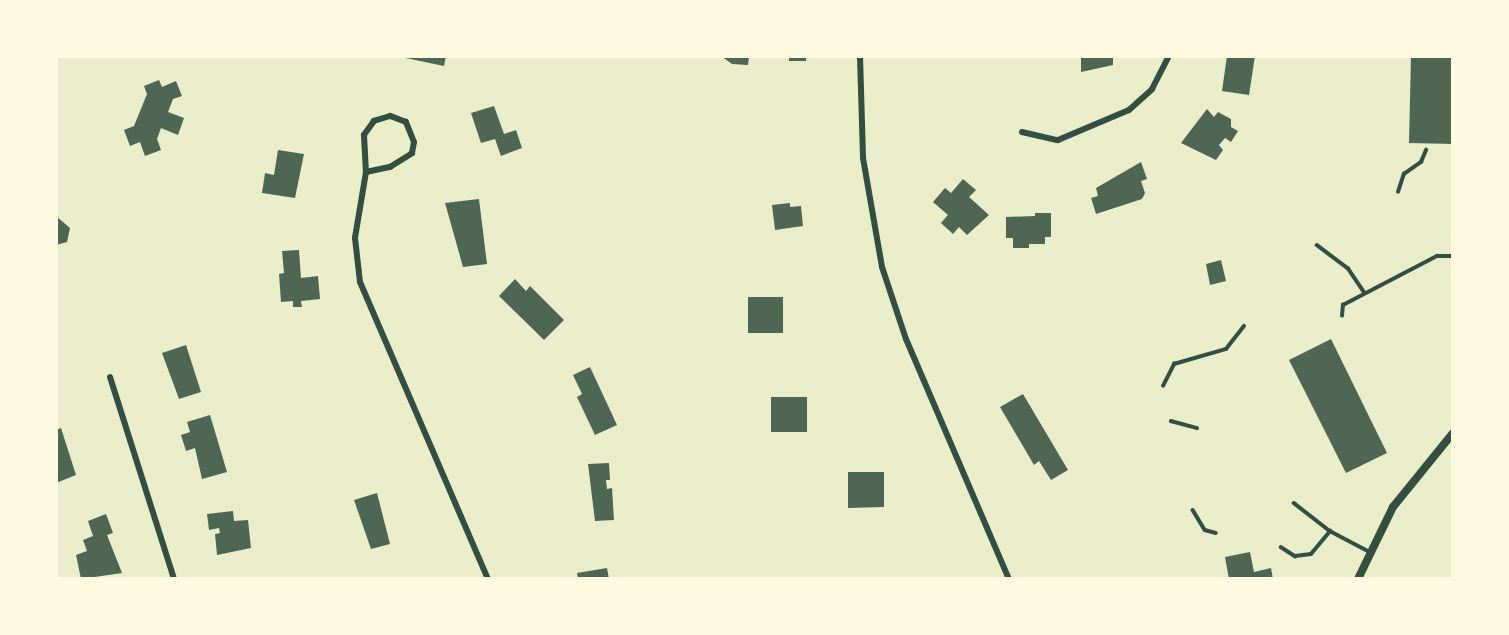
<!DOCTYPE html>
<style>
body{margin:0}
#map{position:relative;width:1509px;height:635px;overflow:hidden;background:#e9edc9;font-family:"Times New Roman",serif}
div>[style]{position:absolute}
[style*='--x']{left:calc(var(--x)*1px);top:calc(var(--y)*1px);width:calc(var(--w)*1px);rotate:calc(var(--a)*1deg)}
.building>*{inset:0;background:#4f6655}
.service>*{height:3.5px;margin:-1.75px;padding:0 1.75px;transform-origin:1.75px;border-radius:1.75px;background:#344e41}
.minor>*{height:6px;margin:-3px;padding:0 3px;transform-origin:3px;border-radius:3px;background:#344e41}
.tertiary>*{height:8px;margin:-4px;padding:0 4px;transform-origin:4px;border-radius:4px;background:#344e41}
span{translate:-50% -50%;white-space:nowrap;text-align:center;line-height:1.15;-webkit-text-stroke:7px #fefae0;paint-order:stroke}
.frame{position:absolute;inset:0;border:58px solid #fefae0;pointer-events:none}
</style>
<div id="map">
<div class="building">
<i style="clip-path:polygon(396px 56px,446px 56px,444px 66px)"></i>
<i style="clip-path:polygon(721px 56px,749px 56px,748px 65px,732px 64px)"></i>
<i style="clip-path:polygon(789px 56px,806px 56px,806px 61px,789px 61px)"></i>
<i style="clip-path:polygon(1081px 56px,1113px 56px,1113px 65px,1081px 72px)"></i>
<i style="clip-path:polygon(1227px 56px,1255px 56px,1249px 95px,1222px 91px)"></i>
<i style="clip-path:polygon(1411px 56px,1453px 56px,1453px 144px,1409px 143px)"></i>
<i style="clip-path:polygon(159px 80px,162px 87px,176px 81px,182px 96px,173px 99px,168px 112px,184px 118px,178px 135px,161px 128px,157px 139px,161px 150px,145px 156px,140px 142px,130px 146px,124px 130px,134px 126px,147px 94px,144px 86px)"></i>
<i style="clip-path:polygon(494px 106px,504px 134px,516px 130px,522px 148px,501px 156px,495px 139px,481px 143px,471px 113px)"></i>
<i style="clip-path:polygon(1207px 109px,1214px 117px,1218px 112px,1231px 119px,1231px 127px,1238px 131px,1231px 142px,1225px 138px,1219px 145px,1223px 150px,1216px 160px,1181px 143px)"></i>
<i style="clip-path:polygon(278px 150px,304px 154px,295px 198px,262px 193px,265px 173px,274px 175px)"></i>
<i style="clip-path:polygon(1141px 162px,1147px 179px,1141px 181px,1145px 193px,1142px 199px,1096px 214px,1091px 198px,1098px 196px,1096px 188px)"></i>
<i style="clip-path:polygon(963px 179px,976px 190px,969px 197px,989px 215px,967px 235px,959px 227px,953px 234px,941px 223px,948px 215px,933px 202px,945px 188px,951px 193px)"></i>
<i style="clip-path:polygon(479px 199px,487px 264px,463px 267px,445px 203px)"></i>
<i style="clip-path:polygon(790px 203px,790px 207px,801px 206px,803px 226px,775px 230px,772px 205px)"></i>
<i style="clip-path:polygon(1035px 213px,1051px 213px,1051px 237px,1045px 237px,1045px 244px,1029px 244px,1029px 248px,1013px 248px,1013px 238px,1006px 238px,1006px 217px,1035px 216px)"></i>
<i style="clip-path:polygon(56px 216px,70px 228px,67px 242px,56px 245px)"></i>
<i style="clip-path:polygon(299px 250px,301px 278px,318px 276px,320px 299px,301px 301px,302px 307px,293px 307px,293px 301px,281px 302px,279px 274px,284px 273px,282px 251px)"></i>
<i style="clip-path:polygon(1221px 260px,1226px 281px,1210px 285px,1206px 264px)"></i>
<i style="clip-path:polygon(515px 279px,526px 291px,530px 286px,564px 320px,544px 340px,499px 296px)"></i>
<i style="clip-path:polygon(748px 297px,783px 297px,783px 333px,748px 333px)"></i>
<i style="clip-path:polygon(1331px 339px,1387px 453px,1346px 473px,1289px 360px)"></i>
<i style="clip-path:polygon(186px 345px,201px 392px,179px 399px,162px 353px)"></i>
<i style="clip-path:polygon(590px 367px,617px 425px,595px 435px,577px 397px,582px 394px,573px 375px)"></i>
<i style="clip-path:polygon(1023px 394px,1068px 470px,1051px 480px,1039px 461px,1034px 465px,1000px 407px)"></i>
<i style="clip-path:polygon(771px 397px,807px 397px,807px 432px,771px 432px)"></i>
<i style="clip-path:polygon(210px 415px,227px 472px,202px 479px,195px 448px,186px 451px,181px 435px,190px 432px,187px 422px)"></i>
<i style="clip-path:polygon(61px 428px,76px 475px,56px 483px,56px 430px)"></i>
<i style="clip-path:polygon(609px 463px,610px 480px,606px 480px,607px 489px,612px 488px,614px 520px,595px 521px,588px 464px)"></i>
<i style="clip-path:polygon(848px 472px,884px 472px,884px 507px,848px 508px)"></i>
<i style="clip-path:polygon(377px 493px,390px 544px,371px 549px,354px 500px)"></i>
<i style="clip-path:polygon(233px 511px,234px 521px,248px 520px,251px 548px,217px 555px,215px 534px,220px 533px,219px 528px,209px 530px,207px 514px)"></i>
<i style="clip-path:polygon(106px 514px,113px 533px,107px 535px,122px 573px,81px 579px,76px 555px,87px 551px,83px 540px,93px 536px,88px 521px)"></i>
<i style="clip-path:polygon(1250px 552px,1254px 572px,1271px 568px,1273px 579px,1229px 579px,1225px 557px)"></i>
<i style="clip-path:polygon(607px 568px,609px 579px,578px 579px,577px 573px)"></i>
</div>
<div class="service">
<i style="--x:1398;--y:192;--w:19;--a:-72"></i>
<i style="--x:1404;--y:174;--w:21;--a:-35"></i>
<i style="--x:1421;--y:162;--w:13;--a:-67"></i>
<i style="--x:1317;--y:245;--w:39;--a:37"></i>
<i style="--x:1348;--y:268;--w:30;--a:56"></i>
<i style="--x:1342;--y:316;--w:11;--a:-85"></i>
<i style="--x:1343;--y:305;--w:106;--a:-27.5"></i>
<i style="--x:1437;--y:256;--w:16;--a:0"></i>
<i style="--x:1163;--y:386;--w:25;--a:-63"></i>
<i style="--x:1174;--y:364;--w:54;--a:-16.1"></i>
<i style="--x:1226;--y:349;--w:29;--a:-52"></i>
<i style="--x:1171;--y:421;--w:27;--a:15"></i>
<i style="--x:1294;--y:503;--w:46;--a:37.9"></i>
<i style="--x:1330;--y:531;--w:43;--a:27.8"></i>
<i style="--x:1193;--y:510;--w:23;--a:59"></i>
<i style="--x:1205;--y:530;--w:11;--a:15"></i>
<i style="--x:1281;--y:547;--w:17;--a:33"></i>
<i style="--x:1295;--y:556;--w:16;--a:-7"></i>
<i style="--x:1311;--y:554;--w:30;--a:-50"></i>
</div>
<div class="minor">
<i style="--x:860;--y:56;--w:102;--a:88.3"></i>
<i style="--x:863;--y:158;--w:111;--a:80.1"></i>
<i style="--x:882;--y:267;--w:76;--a:71.6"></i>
<i style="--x:906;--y:339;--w:261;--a:66.8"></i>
<i style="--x:1022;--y:132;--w:37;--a:13"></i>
<i style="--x:1058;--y:140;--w:77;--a:-22.9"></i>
<i style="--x:1129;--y:110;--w:31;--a:-42"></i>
<i style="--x:1152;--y:89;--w:37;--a:-63"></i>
<i style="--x:366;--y:172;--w:25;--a:-12"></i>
<i style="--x:390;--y:167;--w:26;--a:-32"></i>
<i style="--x:412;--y:153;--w:11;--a:-80"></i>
<i style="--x:414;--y:142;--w:22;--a:-112"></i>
<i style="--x:406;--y:122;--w:17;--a:-159"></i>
<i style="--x:390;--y:116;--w:17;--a:163"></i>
<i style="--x:374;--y:121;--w:17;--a:126"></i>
<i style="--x:364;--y:135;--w:37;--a:87"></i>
<i style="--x:366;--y:172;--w:67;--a:99.5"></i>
<i style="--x:355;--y:238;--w:44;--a:83.5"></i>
<i style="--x:360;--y:282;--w:323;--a:66.7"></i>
<i style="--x:110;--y:377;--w:212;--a:72.4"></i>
</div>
<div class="tertiary">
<i style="--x:1358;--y:579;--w:80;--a:-64.1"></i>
<i style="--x:1393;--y:507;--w:95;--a:-51"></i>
</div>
<div class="frame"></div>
</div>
